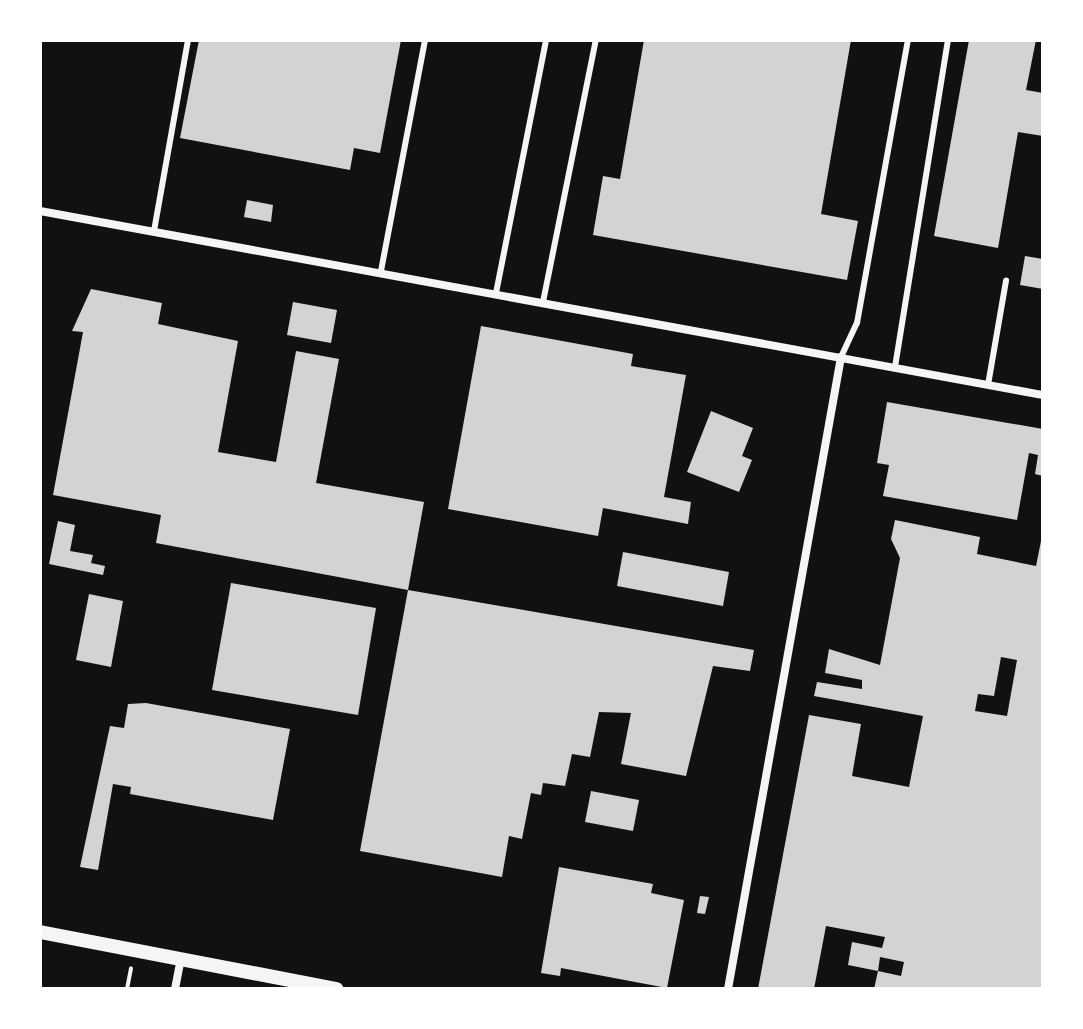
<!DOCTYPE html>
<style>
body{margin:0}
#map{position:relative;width:1083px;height:1029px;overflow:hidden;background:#111;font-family:"Times New Roman",serif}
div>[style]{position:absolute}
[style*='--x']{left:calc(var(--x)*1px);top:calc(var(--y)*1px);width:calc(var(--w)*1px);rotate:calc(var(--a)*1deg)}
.building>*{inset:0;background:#d3d3d3}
.path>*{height:4px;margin:-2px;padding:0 2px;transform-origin:2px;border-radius:2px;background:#f5f5f5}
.service>*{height:6px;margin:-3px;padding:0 3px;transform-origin:3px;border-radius:3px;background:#f5f5f5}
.minor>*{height:8px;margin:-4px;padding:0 4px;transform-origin:4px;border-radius:4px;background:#f5f5f5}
.tertiary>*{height:14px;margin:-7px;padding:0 7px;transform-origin:7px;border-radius:7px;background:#f5f5f5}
span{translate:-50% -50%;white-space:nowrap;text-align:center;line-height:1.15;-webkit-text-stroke:8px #fff;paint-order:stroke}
.frame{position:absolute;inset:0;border:42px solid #fff;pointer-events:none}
</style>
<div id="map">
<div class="building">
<i style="clip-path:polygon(199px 40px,401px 40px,380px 153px,354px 148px,350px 170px,180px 138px)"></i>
<i style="clip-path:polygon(644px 40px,851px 40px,821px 214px,858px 221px,847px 280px,593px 235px,603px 176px,620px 179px)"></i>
<i style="clip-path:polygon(969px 40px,1036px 40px,1026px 90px,1043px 93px,1043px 136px,1018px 132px,998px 248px,934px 236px)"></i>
<i style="clip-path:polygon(247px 200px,273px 205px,271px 222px,244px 217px)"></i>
<i style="clip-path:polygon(1025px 256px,1043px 259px,1043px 289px,1020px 285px)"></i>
<i style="clip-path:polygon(91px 289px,162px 303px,158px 324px,238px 341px,218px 452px,276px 462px,296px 351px,339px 359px,316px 483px,424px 502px,408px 590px,156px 543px,161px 515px,53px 495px,83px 332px,72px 331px)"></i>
<i style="clip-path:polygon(293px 302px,337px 310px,331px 343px,287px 335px)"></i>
<i style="clip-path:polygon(481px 326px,633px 354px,631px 366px,686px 375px,664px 497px,691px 502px,688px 524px,603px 508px,598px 536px,448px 509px)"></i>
<i style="clip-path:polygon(887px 402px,1043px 429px,1043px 476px,1035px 474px,1038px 455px,1029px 453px,1017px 520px,883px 496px,889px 465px,877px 463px)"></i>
<i style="clip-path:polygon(711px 411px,753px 428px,742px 456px,752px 460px,739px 492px,687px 472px)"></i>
<i style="clip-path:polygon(evenodd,895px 520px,980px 537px,977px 554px,1036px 566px,1043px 531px,1043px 989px,874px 989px,878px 971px,901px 976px,904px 962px,880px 957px,878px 971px,848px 965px,852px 942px,882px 948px,885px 937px,826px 926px,814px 989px,758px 989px,809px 715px,861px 724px,852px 776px,909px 787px,923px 716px,814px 696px,817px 682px,862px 689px,862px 680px,825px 673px,829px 649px,880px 665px,900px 558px,891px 539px,895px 520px,1001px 657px,1017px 660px,1007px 716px,975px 711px,978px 694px,994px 696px,1001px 657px)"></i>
<i style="clip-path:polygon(58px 521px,75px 525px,70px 551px,93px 555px,91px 563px,105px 566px,103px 575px,49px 564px)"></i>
<i style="clip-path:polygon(623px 552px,729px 572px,723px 606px,617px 586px)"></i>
<i style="clip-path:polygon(231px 583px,376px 608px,358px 715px,212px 690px)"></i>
<i style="clip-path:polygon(408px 590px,754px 650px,750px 671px,713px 666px,686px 776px,621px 764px,631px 713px,599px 712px,590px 757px,572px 754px,565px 786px,543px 783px,541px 795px,531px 793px,522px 839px,509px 836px,502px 877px,360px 851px)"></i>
<i style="clip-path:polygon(89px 594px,123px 601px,111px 667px,76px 660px)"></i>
<i style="clip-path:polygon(146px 703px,290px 729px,273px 820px,130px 794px,131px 787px,113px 784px,98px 870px,80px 867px,110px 726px,124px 728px,128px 704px)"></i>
<i style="clip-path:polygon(591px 791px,639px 800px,633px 831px,585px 822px)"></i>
<i style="clip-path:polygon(559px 867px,653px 884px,651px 893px,684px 900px,667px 988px,561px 968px,560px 976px,541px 973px)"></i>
<i style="clip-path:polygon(700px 896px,709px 897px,705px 914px,697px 913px)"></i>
</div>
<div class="path">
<i style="--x:127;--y:989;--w:21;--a:-79"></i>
</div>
<div class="service">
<i style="--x:154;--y:231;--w:194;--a:-79.9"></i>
<i style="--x:381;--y:271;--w:235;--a:-79.2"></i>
<i style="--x:496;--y:293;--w:258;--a:-78.8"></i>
<i style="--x:543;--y:302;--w:267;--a:-78.6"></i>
<i style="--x:841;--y:357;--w:38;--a:-65"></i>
<i style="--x:857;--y:323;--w:288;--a:-79.8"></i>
<i style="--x:895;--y:367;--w:331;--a:-80.8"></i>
<i style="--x:988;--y:385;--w:106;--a:-80.2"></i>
</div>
<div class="minor">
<i style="--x:40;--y:211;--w:1020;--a:10.4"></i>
<i style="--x:175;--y:989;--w:31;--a:-79"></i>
<i style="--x:728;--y:989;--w:642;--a:-79.86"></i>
</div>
<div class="tertiary">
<i style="--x:40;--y:932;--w:302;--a:10.9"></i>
</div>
<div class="frame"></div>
</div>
